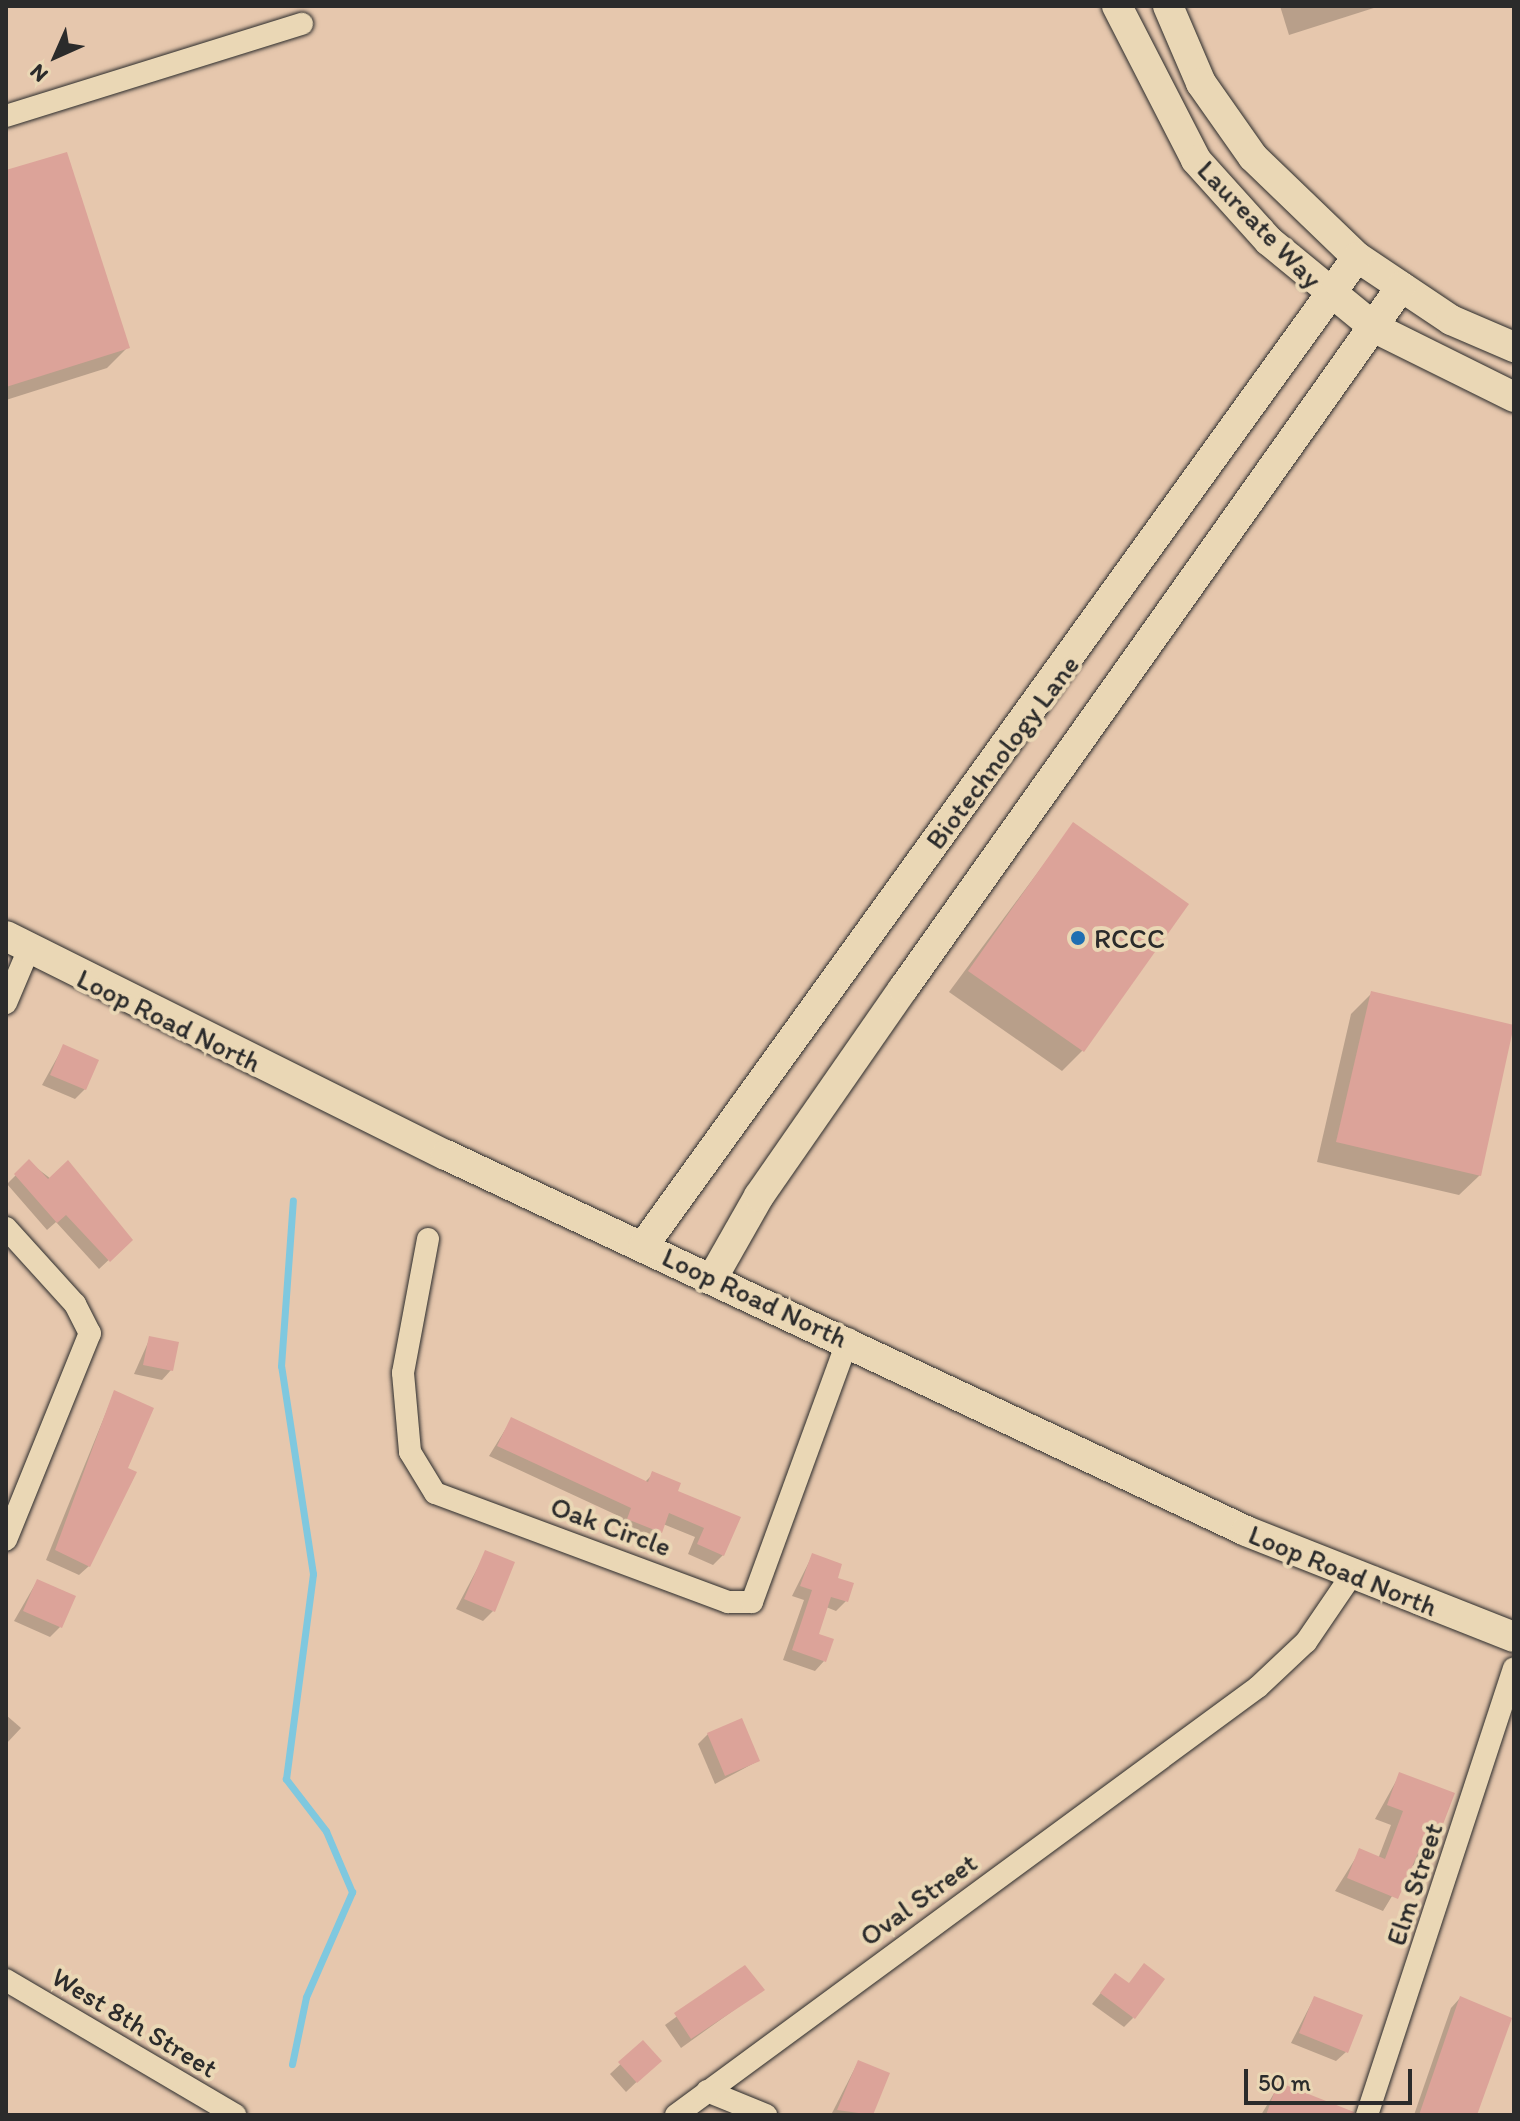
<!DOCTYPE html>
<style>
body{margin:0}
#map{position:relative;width:1520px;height:2121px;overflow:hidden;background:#e6c7ad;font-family:Itim,sans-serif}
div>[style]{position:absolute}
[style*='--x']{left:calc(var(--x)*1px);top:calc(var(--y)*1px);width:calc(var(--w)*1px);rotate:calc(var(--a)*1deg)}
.shadow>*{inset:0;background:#0003}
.stream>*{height:7px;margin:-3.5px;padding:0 3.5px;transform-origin:3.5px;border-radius:3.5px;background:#7fc8df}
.building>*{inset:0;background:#dca399}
.roads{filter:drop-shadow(0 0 2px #2b2b2b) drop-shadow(0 0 2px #2b2b2b)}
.street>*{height:22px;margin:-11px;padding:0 11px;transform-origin:11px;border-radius:11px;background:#ead7b5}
.secondary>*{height:30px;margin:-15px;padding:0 15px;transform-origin:15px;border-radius:15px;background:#ead7b5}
.dots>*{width:22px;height:22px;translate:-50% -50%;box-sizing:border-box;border:4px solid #ead7b5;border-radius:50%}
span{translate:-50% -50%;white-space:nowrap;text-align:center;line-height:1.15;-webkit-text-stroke:8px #ead7b5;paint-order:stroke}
.street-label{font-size:28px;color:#2b2b2b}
.poi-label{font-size:28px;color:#2b2b2b}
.left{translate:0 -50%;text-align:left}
.frame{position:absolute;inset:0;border:8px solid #2b2b2b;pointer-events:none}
.north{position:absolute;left:16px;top:16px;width:80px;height:80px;-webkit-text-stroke:6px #ead7b5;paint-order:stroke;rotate:225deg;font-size:22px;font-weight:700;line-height:32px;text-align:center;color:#2b2b2b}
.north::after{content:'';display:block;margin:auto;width:28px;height:36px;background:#2b2b2b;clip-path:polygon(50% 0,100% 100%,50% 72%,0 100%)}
.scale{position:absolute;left:1244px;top:2069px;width:168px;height:36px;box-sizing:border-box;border:4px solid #2b2b2b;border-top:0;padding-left:10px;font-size:24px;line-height:28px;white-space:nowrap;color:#2b2b2b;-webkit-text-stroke:6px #ead7b5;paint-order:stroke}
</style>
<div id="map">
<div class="shadow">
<i style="clip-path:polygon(1280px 6px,1380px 6px,1289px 35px)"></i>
<i style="clip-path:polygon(6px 172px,127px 348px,107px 368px,6px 400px)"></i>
<i style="clip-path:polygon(1073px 825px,1082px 1051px,1062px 1071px,949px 992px)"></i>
<i style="clip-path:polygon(1371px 994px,1480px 1175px,1459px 1195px,1317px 1162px,1351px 1014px)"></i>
<i style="clip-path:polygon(63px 1047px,85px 1089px,75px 1099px,42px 1085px)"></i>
<i style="clip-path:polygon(29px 1162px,130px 1240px,99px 1269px,56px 1222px,47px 1230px,7px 1184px)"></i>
<i style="clip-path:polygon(150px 1338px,171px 1370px,162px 1380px,134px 1374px)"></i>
<i style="clip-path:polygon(114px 1393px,89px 1566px,79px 1575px,46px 1560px)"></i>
<i style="clip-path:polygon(511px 1420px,645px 1482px,653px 1474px,676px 1492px,738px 1518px,723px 1555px,713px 1565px,688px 1554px,695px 1537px,663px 1524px,650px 1542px,618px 1529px,623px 1518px,489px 1456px)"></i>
<i style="clip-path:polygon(486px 1552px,493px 1611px,483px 1621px,456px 1609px)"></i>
<i style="clip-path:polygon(812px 1556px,846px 1601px,836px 1611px,826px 1607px,817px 1635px,824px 1661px,815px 1671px,783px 1660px,804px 1600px,792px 1596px)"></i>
<i style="clip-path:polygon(37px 1581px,60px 1627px,50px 1637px,14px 1621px)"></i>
<i style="clip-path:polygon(6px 1715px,21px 1728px,6px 1744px)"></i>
<i style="clip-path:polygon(708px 1734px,758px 1761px,715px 1784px,698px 1744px)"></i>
<i style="clip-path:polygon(1400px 1774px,1429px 1856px,1409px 1868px,1383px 1911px,1335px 1891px,1360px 1851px,1378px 1859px,1391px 1825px,1375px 1819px)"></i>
<i style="clip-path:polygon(744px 1968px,762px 1990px,681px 2048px,665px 2025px)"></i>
<i style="clip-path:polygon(1115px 1975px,1133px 2018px,1124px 2027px,1092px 2004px)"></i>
<i style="clip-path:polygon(1314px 1998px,1346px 2052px,1336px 2061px,1291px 2043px)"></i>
<i style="clip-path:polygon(1460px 1998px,1475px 2115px,1414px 2115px,1451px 2008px)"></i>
<i style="clip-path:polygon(643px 2043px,649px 2070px,626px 2092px,610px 2074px)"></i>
<i style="clip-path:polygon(858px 2062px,888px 2074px,871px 2115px,831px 2115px)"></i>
<i style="clip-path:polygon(1279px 2085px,1327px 2115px,1261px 2115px)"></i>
</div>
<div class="stream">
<i style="--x:292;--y:2064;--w:68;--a:-78.2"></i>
<i style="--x:306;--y:1997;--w:115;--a:-66.3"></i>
<i style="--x:352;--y:1892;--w:66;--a:-113.1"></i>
<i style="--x:326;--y:1831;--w:66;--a:-127.6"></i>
<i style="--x:286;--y:1779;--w:207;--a:-82.5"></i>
<i style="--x:313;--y:1574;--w:210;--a:-98.7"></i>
<i style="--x:281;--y:1366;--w:166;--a:-85.9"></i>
</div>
<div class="building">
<i style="clip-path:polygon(67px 152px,130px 348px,6px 387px,6px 170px)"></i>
<i style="clip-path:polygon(1073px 822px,1189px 904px,1084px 1052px,968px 971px)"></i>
<i style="clip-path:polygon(1371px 991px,1514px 1025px,1481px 1176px,1336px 1142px)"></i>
<i style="clip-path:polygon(63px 1044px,99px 1060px,86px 1090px,50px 1075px)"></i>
<i style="clip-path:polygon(29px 1159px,48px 1179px,68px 1160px,133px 1240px,110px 1262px,66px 1215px,57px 1223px,14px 1174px)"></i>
<i style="clip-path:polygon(149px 1336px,179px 1342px,173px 1371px,143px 1365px)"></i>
<i style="clip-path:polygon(114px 1390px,154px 1408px,128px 1468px,137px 1472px,90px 1567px,55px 1550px)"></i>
<i style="clip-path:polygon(511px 1417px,648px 1482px,652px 1471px,681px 1483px,678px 1491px,741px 1517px,724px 1556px,697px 1544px,704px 1528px,669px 1513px,662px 1533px,627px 1519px,631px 1508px,497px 1446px)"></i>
<i style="clip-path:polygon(485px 1550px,515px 1562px,495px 1612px,464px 1599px)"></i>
<i style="clip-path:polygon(812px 1553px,842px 1564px,838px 1578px,854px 1583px,848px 1602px,831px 1597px,819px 1634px,834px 1639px,826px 1662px,792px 1650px,812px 1590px,800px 1586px)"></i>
<i style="clip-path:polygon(37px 1579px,76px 1596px,62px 1628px,23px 1611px)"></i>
<i style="clip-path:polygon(742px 1718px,760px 1761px,725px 1776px,707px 1733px)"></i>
<i style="clip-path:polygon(1399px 1772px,1455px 1793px,1430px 1858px,1418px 1853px,1398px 1899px,1347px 1878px,1359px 1848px,1385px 1859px,1403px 1811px,1387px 1805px)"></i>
<i style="clip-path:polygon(1144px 1963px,1165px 1979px,1135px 2019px,1100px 1993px,1115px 1973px,1129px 1983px)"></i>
<i style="clip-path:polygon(745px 1965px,765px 1990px,691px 2039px,674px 2013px)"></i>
<i style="clip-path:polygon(1314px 1996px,1363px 2015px,1348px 2053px,1299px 2033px)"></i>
<i style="clip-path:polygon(1460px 1996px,1512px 2018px,1477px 2115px,1419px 2115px)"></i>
<i style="clip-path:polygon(643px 2040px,662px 2061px,637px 2083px,618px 2062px)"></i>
<i style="clip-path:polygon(858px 2060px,890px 2073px,873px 2115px,837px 2110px)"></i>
<i style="clip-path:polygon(1278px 2082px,1354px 2112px,1353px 2115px,1266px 2115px)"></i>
</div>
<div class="roads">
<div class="street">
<i style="--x:6;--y:116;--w:310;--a:-17.3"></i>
<i style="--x:6;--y:1003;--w:56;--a:-67.1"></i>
<i style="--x:6;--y:1228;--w:103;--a:47.8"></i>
<i style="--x:75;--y:1304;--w:33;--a:63"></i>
<i style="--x:90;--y:1333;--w:223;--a:112.1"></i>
<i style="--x:428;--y:1239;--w:136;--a:100.6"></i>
<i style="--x:403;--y:1373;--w:79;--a:84.9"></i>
<i style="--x:410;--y:1452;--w:48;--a:58.6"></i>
<i style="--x:435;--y:1493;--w:313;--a:20.4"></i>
<i style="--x:728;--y:1602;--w:24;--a:0"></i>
<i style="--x:752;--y:1602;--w:280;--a:-69.9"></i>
<i style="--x:6;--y:1980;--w:266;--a:30.5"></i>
<i style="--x:707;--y:2091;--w:64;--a:22.1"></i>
<i style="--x:676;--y:2115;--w:722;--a:-36.33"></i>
<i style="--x:1258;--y:1687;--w:66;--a:-43.2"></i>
<i style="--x:1306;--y:1642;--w:80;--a:-55.7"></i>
<i style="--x:1367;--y:2115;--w:470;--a:-71.8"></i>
</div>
<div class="secondary">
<i style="--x:1117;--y:6;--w:173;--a:62.8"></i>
<i style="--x:1196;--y:160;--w:109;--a:48"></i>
<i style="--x:1269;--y:241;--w:137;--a:39.4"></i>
<i style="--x:1375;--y:328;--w:155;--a:26.4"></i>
<i style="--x:1168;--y:6;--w:84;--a:66.8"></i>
<i style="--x:1201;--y:83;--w:90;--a:54.9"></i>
<i style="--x:1253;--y:157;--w:144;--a:43.9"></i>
<i style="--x:1357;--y:257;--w:113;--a:33.8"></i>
<i style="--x:1451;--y:320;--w:69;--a:23.2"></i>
<i style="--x:6;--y:936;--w:491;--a:26.5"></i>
<i style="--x:446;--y:1155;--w:884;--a:25.17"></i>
<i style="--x:1246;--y:1531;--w:288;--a:21.6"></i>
<i style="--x:644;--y:1245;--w:1218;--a:-54.18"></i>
<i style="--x:713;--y:1277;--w:93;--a:-60.4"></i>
<i style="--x:759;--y:1196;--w:252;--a:-55.2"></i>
<i style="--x:903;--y:989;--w:861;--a:-54.65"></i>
</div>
</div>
<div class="dots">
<i style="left:1078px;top:938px;background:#1f6fb2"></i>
</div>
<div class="street-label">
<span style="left:1260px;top:224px;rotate:46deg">Laureate Way</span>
<span style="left:1002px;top:752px;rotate:-53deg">Biotechnology Lane</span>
<span style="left:169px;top:1020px;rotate:26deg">Loop Road North</span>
<span style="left:755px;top:1297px;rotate:25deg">Loop Road North</span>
<span style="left:611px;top:1526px;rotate:20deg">Oak Circle</span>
<span style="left:1343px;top:1570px;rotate:22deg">Loop Road North</span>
<span style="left:1414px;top:1884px;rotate:-72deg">Elm Street</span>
<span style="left:918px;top:1899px;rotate:-36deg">Oval Street</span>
<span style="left:135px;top:2022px;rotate:31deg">West 8th Street</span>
</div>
<div class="poi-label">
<span class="left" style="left:1094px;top:938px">RCCC</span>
</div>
<div class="frame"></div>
<div class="north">N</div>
<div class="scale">50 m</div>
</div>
